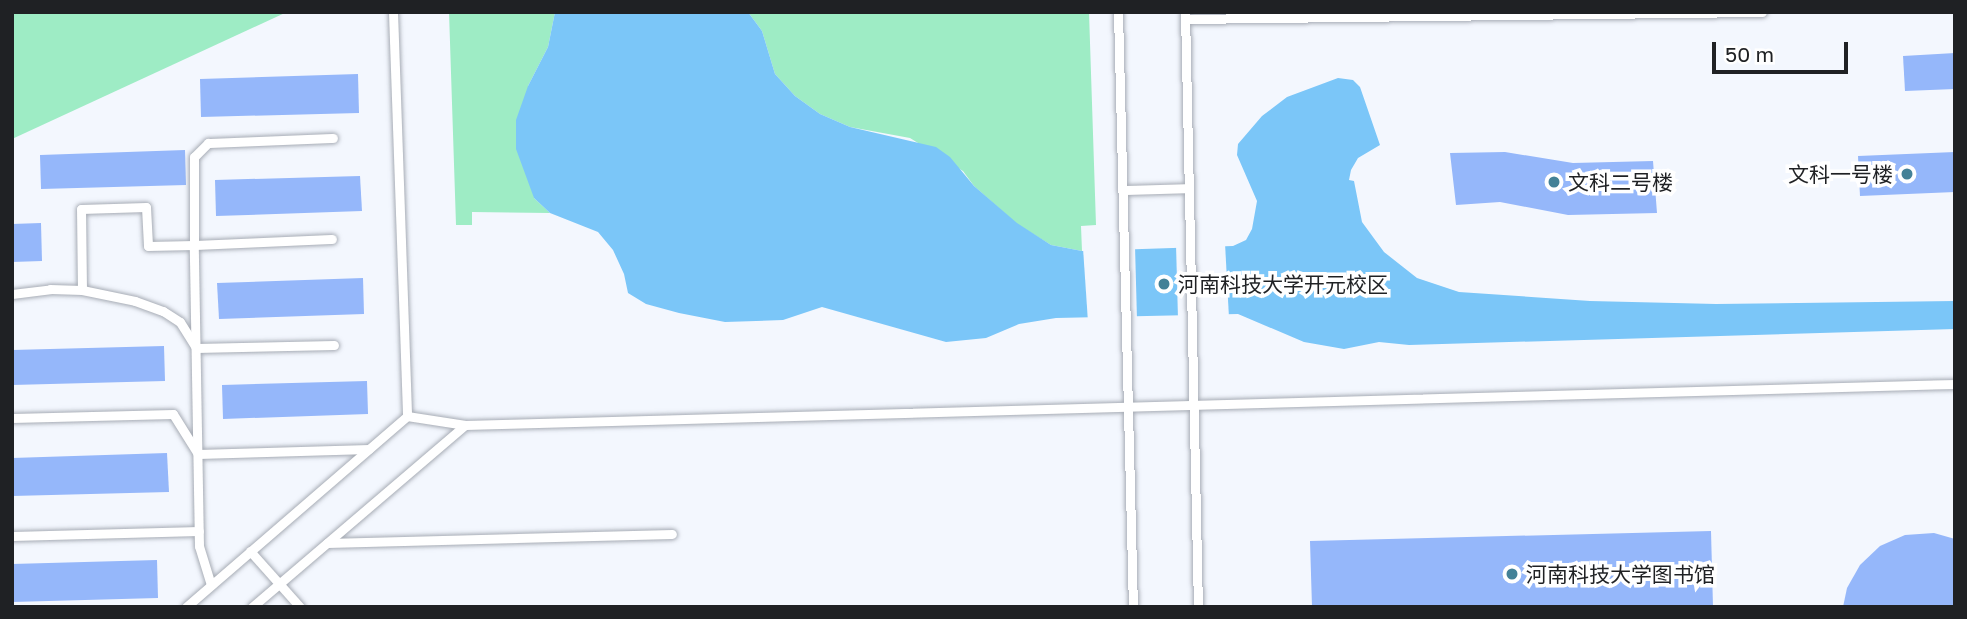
<!DOCTYPE html>
<meta charset="utf-8">
<style>
body{margin:0}
#map{position:relative;width:1967px;height:619px;overflow:hidden;background:#f3f7fe;font-family:"Golos Text","Noto Sans SC",sans-serif}
div>[style]{position:absolute}
[style*='--x']{left:calc(var(--x)*1px);top:calc(var(--y)*1px);width:calc(var(--w)*1px);rotate:calc(var(--a)*1deg)}
.green>*{inset:0;background:#9eecc5}
.water>*{inset:0;background:#7bc6f8}
.pier>*{inset:0;background:#f3f7fe}
.building>*{inset:0;background:#95b7fa}
.roads{filter:drop-shadow(0 0 2px #a7acb5) drop-shadow(0 0 2px #a7acb5)}
.lane>*{height:9px;margin:-4.5px;padding:0 4.5px;transform-origin:4.5px;border-radius:4.5px;background:#fff}
.dots>*{width:19px;height:19px;translate:-50% -50%;box-sizing:border-box;border:4px solid #fff;border-radius:50%}
span{translate:-50% -50%;white-space:nowrap;text-align:center;line-height:1.15;-webkit-text-stroke:7px #fff;paint-order:stroke}
.poi-label{font-size:21px;color:#1f2124}
.right{translate:-100% -50%;text-align:right}
.left{translate:0 -50%;text-align:left}
.frame{position:absolute;inset:0;border:14px solid #1f2124;pointer-events:none}
.scale{position:absolute;left:1712px;top:42px;width:136px;height:32px;box-sizing:border-box;border:4px solid #1f2124;border-top:0;padding-left:9px;font-size:21px;line-height:24px;white-space:nowrap;color:#1f2124;-webkit-text-stroke:5px #fff;paint-order:stroke}
</style>
<div id="map">
<div class="green">
<i style="clip-path:polygon(12px 12px,287px 12px,12px 139px)"></i>
<i style="clip-path:polygon(449px 12px,555px 12px,548px 47px,528px 86px,534px 198px,550px 213px,472px 212px,472px 225px,456px 225px)"></i>
<i style="clip-path:polygon(748px 12px,1089px 12px,1096px 225px,1081px 226px,1082px 251px,1051px 245px,1017px 224px,974px 186px,963px 171px,910px 138px,850px 127px,820px 114px,795px 96px,775px 74px,762px 31px)"></i>
</div>
<div class="water">
<i style="clip-path:polygon(555px 12px,748px 12px,762px 31px,775px 74px,795px 96px,820px 114px,850px 127px,936px 147px,950px 157px,974px 186px,1017px 223px,1051px 245px,1082px 251px,1233px 246px,1246px 240px,1252px 229px,1257px 201px,1237px 155px,1238px 144px,1262px 116px,1287px 97px,1338px 78px,1353px 80px,1360px 87px,1380px 145px,1358px 158px,1351px 170px,1349px 180px,1354px 181px,1362px 222px,1384px 252px,1417px 278px,1459px 292px,1590px 301px,1716px 304px,1955px 301px,1955px 329px,1409px 345px,1379px 342px,1344px 349px,1304px 342px,1238px 314px,1056px 318px,1019px 324px,986px 338px,946px 342px,822px 307px,783px 320px,725px 322px,679px 313px,646px 304px,628px 293px,624px 274px,613px 250px,598px 232px,550px 213px,534px 198px,516px 149px,516px 120px,528px 86px,548px 47px)"></i>
</div>
<div class="pier">
<i style="clip-path:polygon(1225px 243px,1229px 318px,1178px 319px,1176px 244px)"></i>
<i style="clip-path:polygon(1135px 246px,1137px 320px,1088px 322px,1083px 248px)"></i>
</div>
<div class="building">
<i style="clip-path:polygon(1955px 53px,1955px 89px,1905px 91px,1903px 56px)"></i>
<i style="clip-path:polygon(358px 74px,359px 113px,201px 117px,200px 79px)"></i>
<i style="clip-path:polygon(185px 150px,186px 185px,41px 189px,40px 155px)"></i>
<i style="clip-path:polygon(1505px 152px,1573px 163px,1653px 161px,1657px 213px,1568px 215px,1500px 202px,1456px 205px,1450px 153px)"></i>
<i style="clip-path:polygon(1955px 152px,1955px 192px,1860px 196px,1858px 156px)"></i>
<i style="clip-path:polygon(360px 176px,362px 211px,216px 216px,215px 180px)"></i>
<i style="clip-path:polygon(41px 223px,42px 261px,12px 262px,12px 224px)"></i>
<i style="clip-path:polygon(363px 278px,364px 314px,219px 319px,217px 283px)"></i>
<i style="clip-path:polygon(164px 346px,165px 381px,12px 385px,12px 350px)"></i>
<i style="clip-path:polygon(367px 381px,368px 414px,223px 419px,222px 385px)"></i>
<i style="clip-path:polygon(167px 453px,169px 492px,12px 496px,12px 458px)"></i>
<i style="clip-path:polygon(1711px 531px,1713px 607px,1312px 607px,1310px 541px)"></i>
<i style="clip-path:polygon(1934px 533px,1955px 539px,1955px 607px,1843px 607px,1847px 588px,1860px 565px,1880px 546px,1905px 535px)"></i>
<i style="clip-path:polygon(157px 560px,158px 598px,12px 602px,12px 564px)"></i>
</div>
<div class="roads">
<div class="lane">
<i style="--x:393;--y:12;--w:404;--a:88"></i>
<i style="--x:407;--y:416;--w:59;--a:8.8"></i>
<i style="--x:465;--y:425;--w:1491;--a:-1.58"></i>
<i style="--x:1118;--y:12;--w:595;--a:88.56"></i>
<i style="--x:1185;--y:12;--w:595;--a:88.75"></i>
<i style="--x:1185;--y:19;--w:577;--a:-0.7"></i>
<i style="--x:1122;--y:190;--w:67;--a:-1.7"></i>
<i style="--x:82;--y:290;--w:81;--a:-90.7"></i>
<i style="--x:81;--y:209;--w:65;--a:-1.8"></i>
<i style="--x:146;--y:207;--w:39;--a:87"></i>
<i style="--x:148;--y:246;--w:46;--a:-1.2"></i>
<i style="--x:194;--y:245;--w:88;--a:-90"></i>
<i style="--x:194;--y:157;--w:20;--a:-45"></i>
<i style="--x:208;--y:143;--w:125;--a:-2.3"></i>
<i style="--x:12;--y:294;--w:38;--a:-7"></i>
<i style="--x:50;--y:289;--w:32;--a:2"></i>
<i style="--x:82;--y:290;--w:54;--a:11.7"></i>
<i style="--x:135;--y:301;--w:30;--a:20"></i>
<i style="--x:163;--y:311;--w:20;--a:33"></i>
<i style="--x:180;--y:322;--w:31;--a:58"></i>
<i style="--x:196;--y:348;--w:138;--a:-1.2"></i>
<i style="--x:12;--y:418;--w:161;--a:-1.4"></i>
<i style="--x:173;--y:414;--w:47;--a:58"></i>
<i style="--x:198;--y:454;--w:171;--a:-1.7"></i>
<i style="--x:12;--y:536;--w:187;--a:-1.5"></i>
<i style="--x:327;--y:543;--w:345;--a:-1.5"></i>
<i style="--x:250;--y:551;--w:75;--a:48.2"></i>
<i style="--x:211;--y:585;--w:41;--a:-107.1"></i>
<i style="--x:199;--y:546;--w:301;--a:-91"></i>
<i style="--x:194;--y:245;--w:138;--a:-2.5"></i>
<i style="--x:186;--y:607;--w:292;--a:-40.8"></i>
<i style="--x:252;--y:607;--w:280;--a:-40.5"></i>
</div>
</div>
<div class="dots">
<i style="left:1907px;top:174px;background:#438197"></i>
<i style="left:1554px;top:182px;background:#438197"></i>
<i style="left:1164px;top:284px;background:#438197"></i>
<i style="left:1512px;top:574px;background:#438197"></i>
</div>
<div class="poi-label">
<span class="right" style="left:1893px;top:174px">文科一号楼</span>
<span class="left" style="left:1568px;top:182px">文科二号楼</span>
<span class="left" style="left:1178px;top:284px">河南科技大学开元校区</span>
<span class="left" style="left:1526px;top:574px">河南科技大学图书馆</span>
</div>
<div class="frame"></div>
<div class="scale">50 m</div>
</div>
